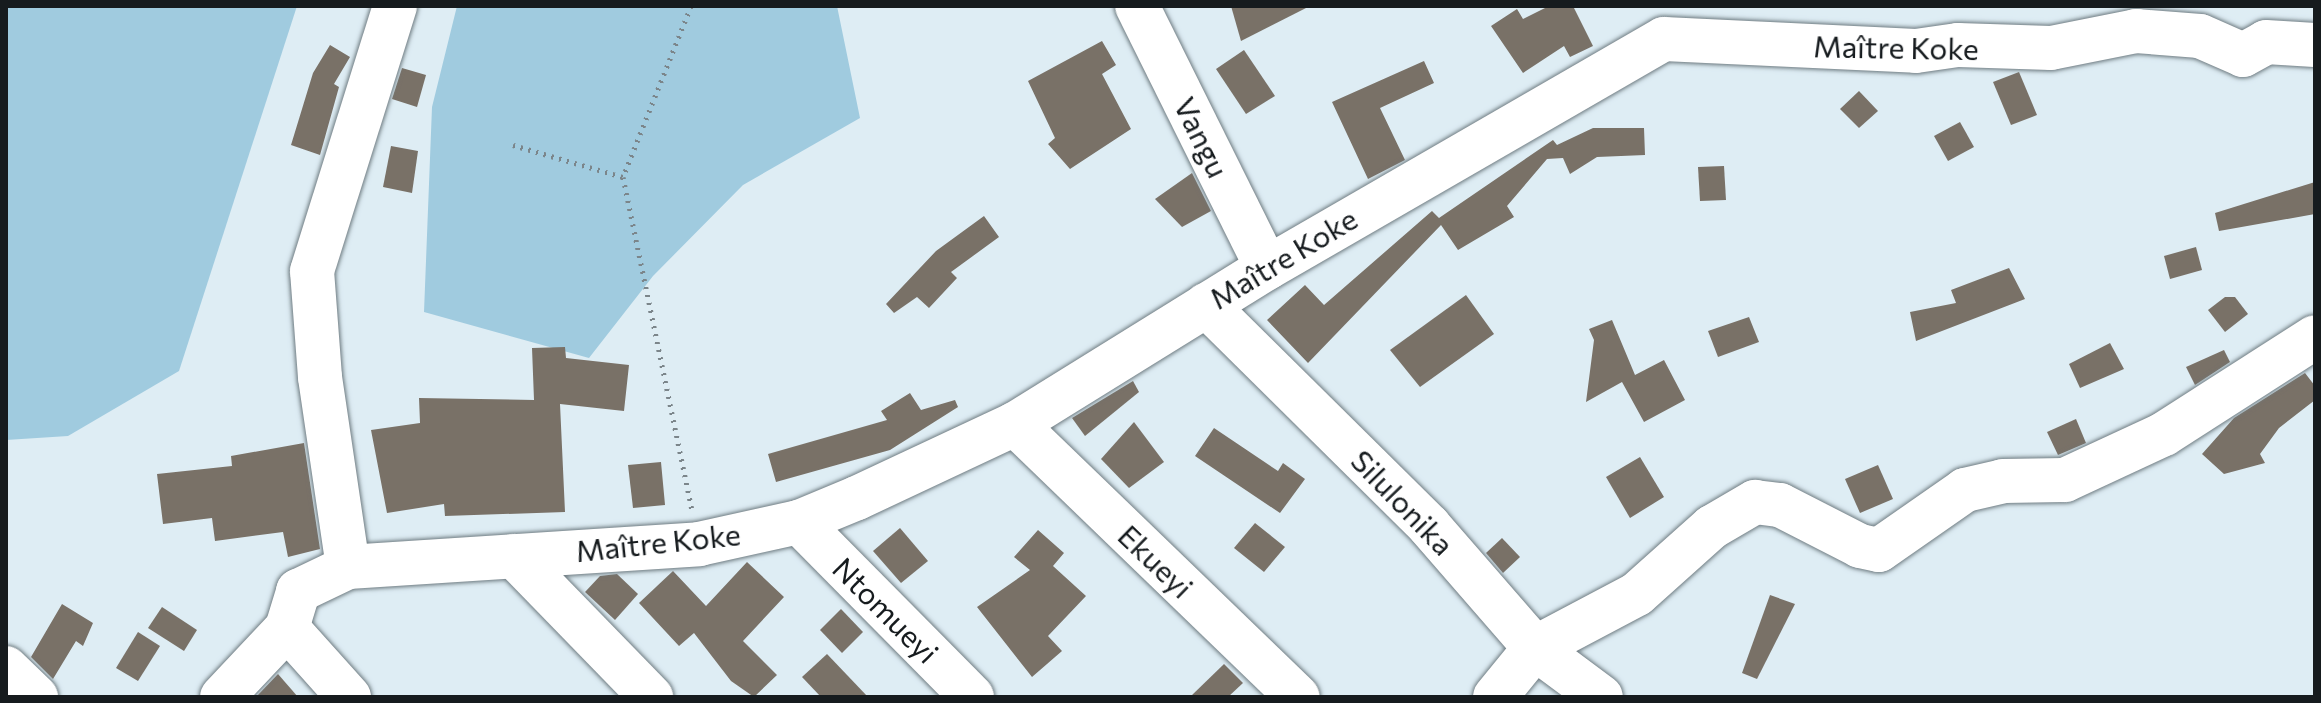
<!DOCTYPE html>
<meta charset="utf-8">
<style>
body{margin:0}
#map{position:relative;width:2321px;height:703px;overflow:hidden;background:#deedf4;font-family:Commissioner,sans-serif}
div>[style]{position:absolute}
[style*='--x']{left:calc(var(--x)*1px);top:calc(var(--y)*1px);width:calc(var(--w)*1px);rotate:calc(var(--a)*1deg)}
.green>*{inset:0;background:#a0cbdf}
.building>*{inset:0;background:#797167}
.path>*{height:5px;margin-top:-2.5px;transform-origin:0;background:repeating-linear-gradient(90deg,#7b858a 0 2px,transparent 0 8px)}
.roads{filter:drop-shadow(0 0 2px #6f7c82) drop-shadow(0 0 2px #6f7c82)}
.minor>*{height:44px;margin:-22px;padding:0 22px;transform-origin:22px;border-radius:22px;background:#fff}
span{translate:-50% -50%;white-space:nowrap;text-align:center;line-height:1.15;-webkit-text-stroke:6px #fff;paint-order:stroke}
.street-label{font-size:30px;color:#161b1e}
.frame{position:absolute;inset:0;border:8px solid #161b1e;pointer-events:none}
</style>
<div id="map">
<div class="green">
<i style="clip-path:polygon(6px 6px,297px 6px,179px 371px,68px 436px,6px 440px)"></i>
<i style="clip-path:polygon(457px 6px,837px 6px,860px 118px,743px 185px,653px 276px,589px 358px,424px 312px,432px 107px)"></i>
</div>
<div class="building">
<i style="clip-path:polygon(1231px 6px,1310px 6px,1241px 41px)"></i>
<i style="clip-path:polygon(1549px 6px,1573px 6px,1593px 46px,1570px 57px,1564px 46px,1523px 73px,1491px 26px,1517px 9px,1523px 19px)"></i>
<i style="clip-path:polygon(1102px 41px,1116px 65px,1102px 74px,1131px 129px,1070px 169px,1048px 144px,1055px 138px,1028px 81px)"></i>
<i style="clip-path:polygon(330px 45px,350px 57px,334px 84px,339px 87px,320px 155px,291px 145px,313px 73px)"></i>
<i style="clip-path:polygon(1244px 50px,1275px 96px,1246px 114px,1216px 69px)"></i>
<i style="clip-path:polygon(1424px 61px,1434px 83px,1380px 108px,1405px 160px,1368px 179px,1332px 102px)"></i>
<i style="clip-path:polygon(402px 68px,426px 75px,417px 107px,392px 99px)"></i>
<i style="clip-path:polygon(2019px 72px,2037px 115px,2011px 125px,1993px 82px)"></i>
<i style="clip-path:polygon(1859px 91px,1878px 111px,1859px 128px,1840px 109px)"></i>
<i style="clip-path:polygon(1960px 122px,1974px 147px,1948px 161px,1934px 136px)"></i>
<i style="clip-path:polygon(1593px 128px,1644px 128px,1645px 155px,1597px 157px,1570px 174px,1563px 158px,1547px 159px,1507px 206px,1514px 217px,1458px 250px,1441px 225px,1308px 363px,1267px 320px,1305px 285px,1324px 305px,1432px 211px,1439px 218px,1553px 140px,1557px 145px)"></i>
<i style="clip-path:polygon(391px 146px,418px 151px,412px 193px,383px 187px)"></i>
<i style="clip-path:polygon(1724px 166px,1726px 200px,1700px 201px,1698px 167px)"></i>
<i style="clip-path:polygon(1192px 173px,1211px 211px,1182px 227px,1155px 199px)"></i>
<i style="clip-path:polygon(2315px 182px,2315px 214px,2219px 231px,2215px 213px)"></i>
<i style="clip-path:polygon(984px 216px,999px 237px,951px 272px,957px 278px,929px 308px,917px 297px,894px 313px,886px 304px,936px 251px)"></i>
<i style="clip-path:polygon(2196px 247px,2202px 270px,2170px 279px,2164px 256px)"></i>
<i style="clip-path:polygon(2009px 268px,2025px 299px,1916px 341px,1910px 312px,1956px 303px,1951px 290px)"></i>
<i style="clip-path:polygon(1466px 295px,1494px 334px,1420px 387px,1390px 350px)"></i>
<i style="clip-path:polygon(2225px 297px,2235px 297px,2248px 314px,2225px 332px,2208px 310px)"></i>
<i style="clip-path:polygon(1749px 317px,1759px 342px,1718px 357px,1708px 331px)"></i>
<i style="clip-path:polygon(1612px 320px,1635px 375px,1664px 360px,1685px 400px,1644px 422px,1622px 382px,1586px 402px,1594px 340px,1589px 329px)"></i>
<i style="clip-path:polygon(2110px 343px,2124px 369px,2080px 388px,2069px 364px)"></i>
<i style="clip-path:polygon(565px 347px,566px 358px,629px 365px,624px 411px,560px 404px,565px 512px,445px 516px,444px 504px,387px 513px,371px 430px,420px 423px,419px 398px,534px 400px,532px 348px)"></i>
<i style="clip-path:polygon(2224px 350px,2230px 362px,2195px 385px,2186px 367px)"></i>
<i style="clip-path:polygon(2305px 373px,2315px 386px,2315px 400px,2279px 428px,2260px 454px,2265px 463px,2224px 474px,2202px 454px,2234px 418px)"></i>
<i style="clip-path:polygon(1133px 381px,1139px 392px,1085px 436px,1072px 418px)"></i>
<i style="clip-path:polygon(910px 393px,921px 410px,955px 400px,958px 407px,890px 450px,776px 482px,768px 454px,887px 420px,881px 411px)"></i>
<i style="clip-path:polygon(2076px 419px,2086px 443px,2058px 455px,2047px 432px)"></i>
<i style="clip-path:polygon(1134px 422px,1164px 462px,1129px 488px,1101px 459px)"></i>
<i style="clip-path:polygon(1214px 428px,1278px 471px,1283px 463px,1305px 479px,1280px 513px,1195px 456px)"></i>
<i style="clip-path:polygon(304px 443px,320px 549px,288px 557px,283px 532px,215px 541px,212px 518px,163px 524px,157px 474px,232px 466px,231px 456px)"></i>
<i style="clip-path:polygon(1640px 457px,1664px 497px,1630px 518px,1606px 477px)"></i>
<i style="clip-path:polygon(661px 462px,665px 505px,633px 508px,628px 465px)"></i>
<i style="clip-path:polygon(1878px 465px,1893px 499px,1860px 513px,1845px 479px)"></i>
<i style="clip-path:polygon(1255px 523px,1285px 547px,1264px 572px,1234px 548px)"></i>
<i style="clip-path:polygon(900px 528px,928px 561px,901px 583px,873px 551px)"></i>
<i style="clip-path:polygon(1038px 530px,1064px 553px,1053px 566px,1086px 596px,1048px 636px,1062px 651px,1032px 677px,977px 607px,1030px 570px,1014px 557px)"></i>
<i style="clip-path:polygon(1502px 538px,1520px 557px,1503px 573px,1486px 553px)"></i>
<i style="clip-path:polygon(747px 562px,784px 597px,743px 641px,777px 675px,754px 697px,731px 681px,694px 633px,679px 646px,639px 603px,673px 571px,706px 606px)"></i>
<i style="clip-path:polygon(617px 574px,638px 594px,615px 620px,585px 592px,600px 576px)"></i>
<i style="clip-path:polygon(1770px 595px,1795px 604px,1757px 679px,1742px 673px)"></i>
<i style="clip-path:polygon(62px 604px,93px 623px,83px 646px,76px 641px,53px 679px,31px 657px)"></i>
<i style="clip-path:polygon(162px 607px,197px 630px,184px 651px,148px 628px)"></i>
<i style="clip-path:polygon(841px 609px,863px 632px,842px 653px,820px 630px)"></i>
<i style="clip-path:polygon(138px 632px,160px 646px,138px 681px,116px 668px)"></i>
<i style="clip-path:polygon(827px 654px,868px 697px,821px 697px,802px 677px)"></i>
<i style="clip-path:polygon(1224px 664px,1243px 683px,1228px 697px,1190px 697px)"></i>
<i style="clip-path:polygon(278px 674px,298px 697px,256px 697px)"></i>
</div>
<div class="path">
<i style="--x:691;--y:6;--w:184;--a:111.7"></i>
<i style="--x:623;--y:177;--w:339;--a:78.3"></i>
<i style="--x:513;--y:145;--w:115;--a:16.2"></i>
</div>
<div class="roads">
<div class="minor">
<i style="--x:1137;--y:6;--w:292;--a:63.6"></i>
<i style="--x:1206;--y:305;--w:314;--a:44.7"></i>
<i style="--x:1429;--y:526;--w:162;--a:49"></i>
<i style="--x:1535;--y:648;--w:82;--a:36.6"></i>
<i style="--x:1015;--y:424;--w:393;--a:44"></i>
<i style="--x:799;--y:522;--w:246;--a:45.3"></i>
<i style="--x:514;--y:556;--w:197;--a:45.8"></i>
<i style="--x:348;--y:567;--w:192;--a:-98.4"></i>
<i style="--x:320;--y:377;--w:106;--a:-94.3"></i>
<i style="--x:312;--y:271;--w:278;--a:-72.6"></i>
<i style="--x:287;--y:628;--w:93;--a:48.1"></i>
<i style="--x:6;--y:668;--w:42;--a:44"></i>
<i style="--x:222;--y:697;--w:95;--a:-46.7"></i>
<i style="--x:287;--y:628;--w:39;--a:-73"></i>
<i style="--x:298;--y:591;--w:55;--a:-25.6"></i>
<i style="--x:348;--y:567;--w:352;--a:-3.7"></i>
<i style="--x:699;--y:544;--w:102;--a:-12.4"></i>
<i style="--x:799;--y:522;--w:63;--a:-22.5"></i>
<i style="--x:857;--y:498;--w:174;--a:-25.1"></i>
<i style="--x:1015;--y:424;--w:296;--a:-31.8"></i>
<i style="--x:1267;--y:268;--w:458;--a:-30"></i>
<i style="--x:1664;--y:39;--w:252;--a:2.7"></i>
<i style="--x:1916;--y:51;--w:42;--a:-8.1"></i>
<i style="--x:1958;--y:45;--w:93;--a:1.8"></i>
<i style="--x:2051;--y:48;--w:87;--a:-11.3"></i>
<i style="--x:2136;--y:31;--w:64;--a:4.5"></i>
<i style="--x:2200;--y:36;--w:47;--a:23.8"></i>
<i style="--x:2243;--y:55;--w:26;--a:-29"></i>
<i style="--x:2266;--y:42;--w:49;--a:3.5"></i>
<i style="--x:1495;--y:697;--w:63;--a:-50.8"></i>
<i style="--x:1535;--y:648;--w:115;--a:-27.9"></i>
<i style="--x:1637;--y:594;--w:101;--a:-41.8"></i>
<i style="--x:1712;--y:527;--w:50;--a:-30.2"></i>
<i style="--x:1755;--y:502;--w:25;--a:7"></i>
<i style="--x:1780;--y:505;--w:90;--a:27.1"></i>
<i style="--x:1860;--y:546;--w:19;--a:12"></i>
<i style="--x:1879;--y:550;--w:105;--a:-34.9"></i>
<i style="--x:1965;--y:490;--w:39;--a:-13"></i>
<i style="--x:2003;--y:481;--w:62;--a:-0.9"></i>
<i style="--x:2065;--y:480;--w:109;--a:-24.9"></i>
<i style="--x:2164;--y:434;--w:179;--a:-32.7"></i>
</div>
</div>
<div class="street-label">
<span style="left:1896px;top:47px;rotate:1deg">Maître Koke</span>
<span style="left:1202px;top:137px;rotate:64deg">Vangu</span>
<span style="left:1283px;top:258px;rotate:-31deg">Maître Koke</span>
<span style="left:1403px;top:502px;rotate:46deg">Silulonika</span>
<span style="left:658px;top:542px;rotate:-6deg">Maître Koke</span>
<span style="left:1156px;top:561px;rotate:44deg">Ekueyi</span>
<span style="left:886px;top:610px;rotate:45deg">Ntomueyi</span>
</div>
<div class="frame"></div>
</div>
